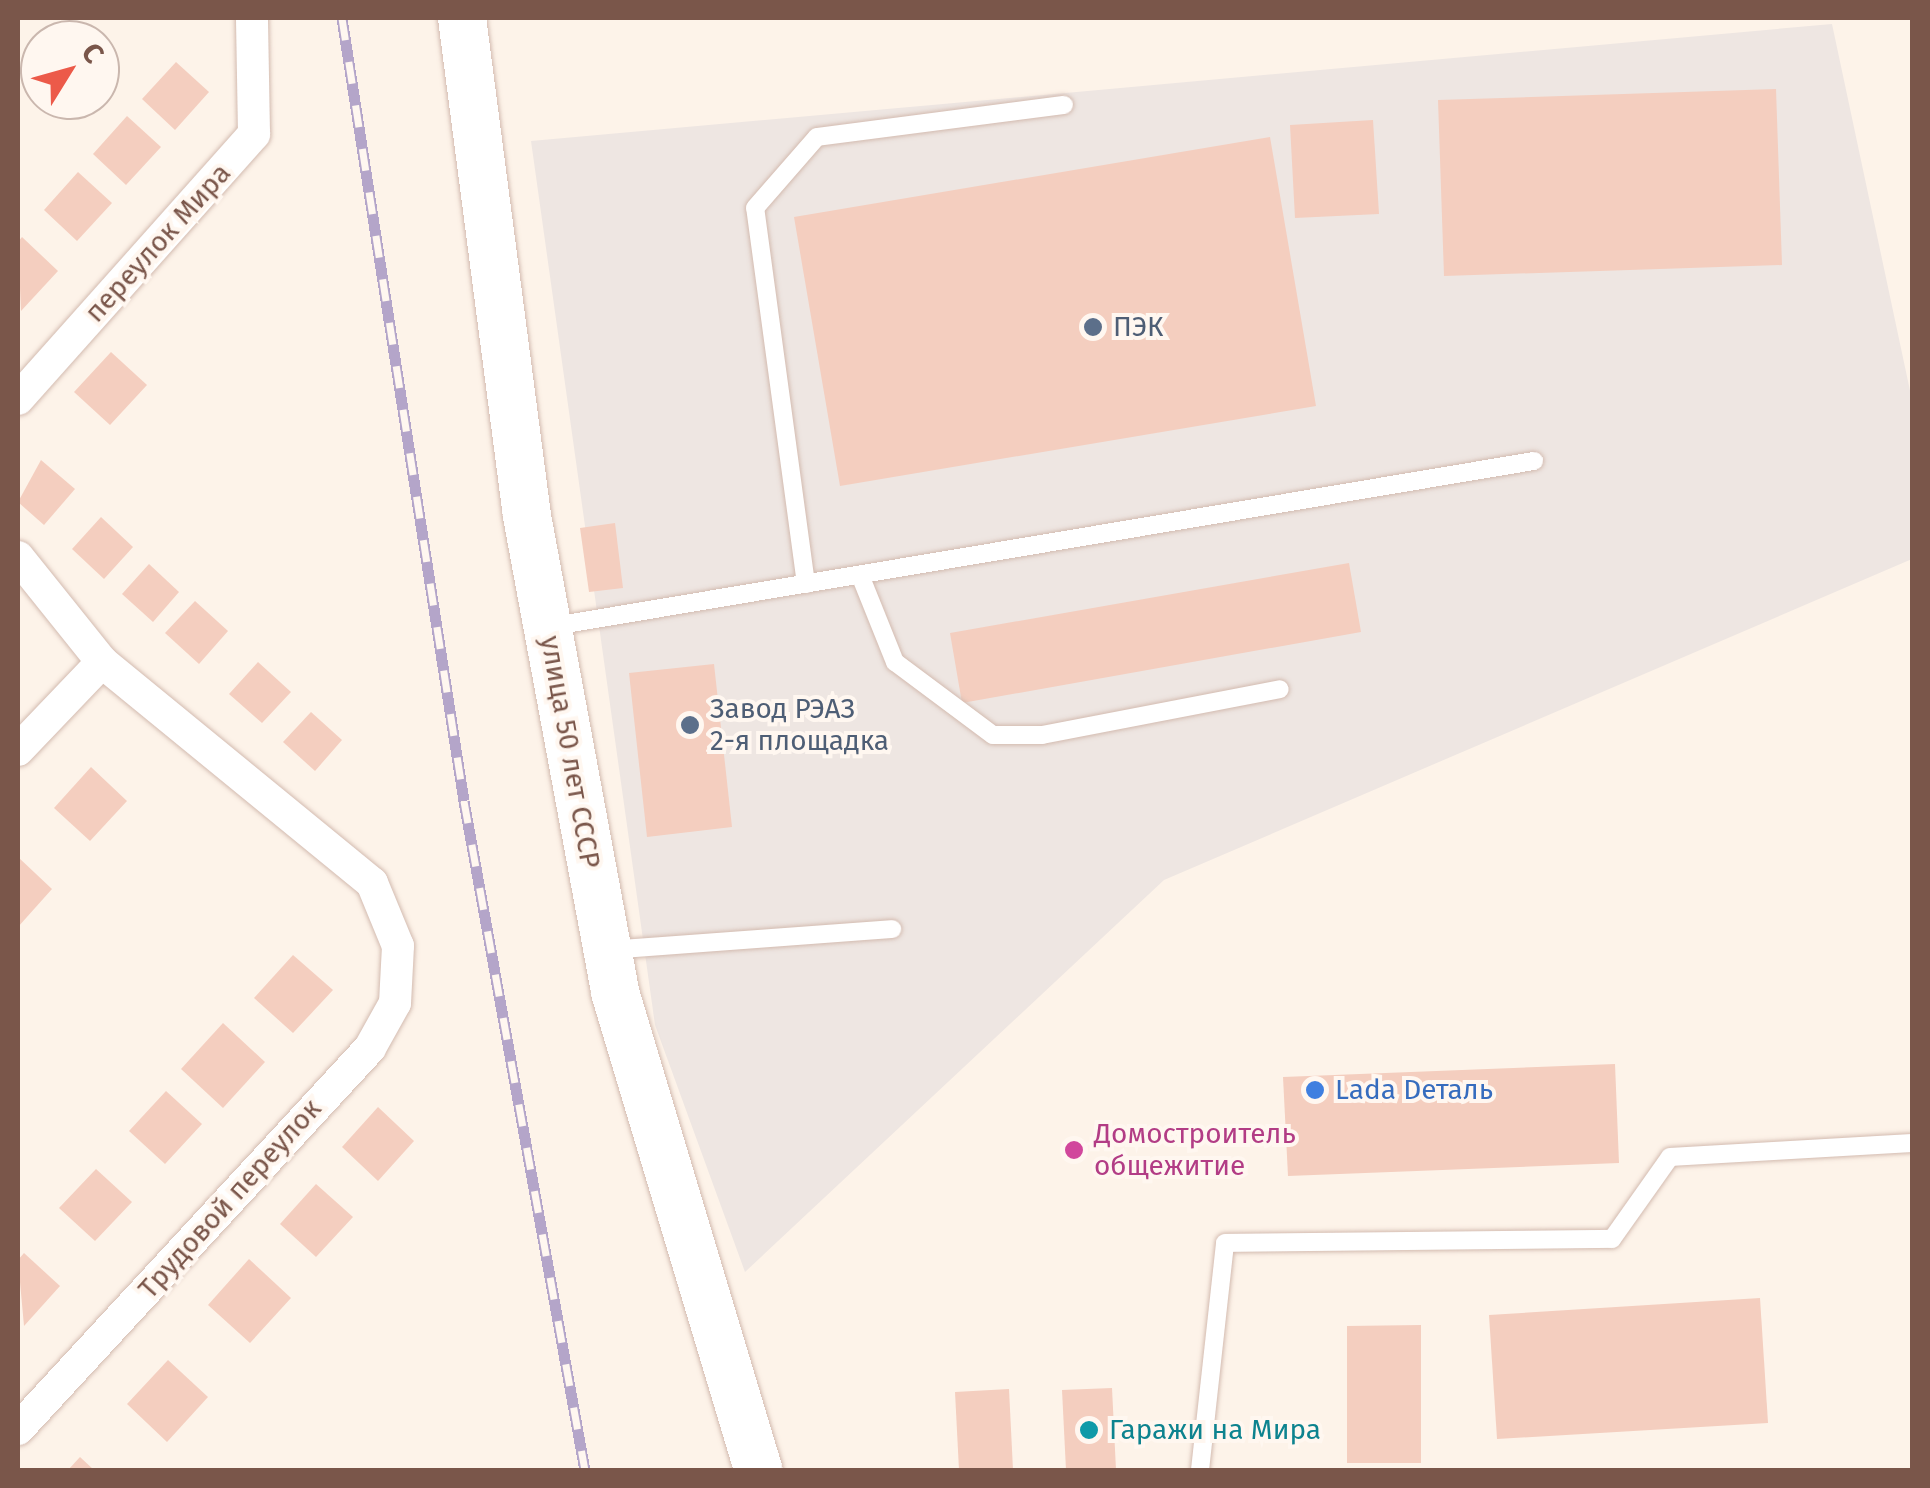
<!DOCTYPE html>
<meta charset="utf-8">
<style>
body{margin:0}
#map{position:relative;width:1930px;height:1488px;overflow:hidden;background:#fdf3e9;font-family:"Fira Sans",sans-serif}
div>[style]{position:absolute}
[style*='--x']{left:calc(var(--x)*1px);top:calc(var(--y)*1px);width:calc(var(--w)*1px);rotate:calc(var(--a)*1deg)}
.industrial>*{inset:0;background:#eee6e2}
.building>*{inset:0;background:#f4cebf}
.roads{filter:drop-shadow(0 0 2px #d3bbb0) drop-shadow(0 0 2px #d3bbb0)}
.lane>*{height:18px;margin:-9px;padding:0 9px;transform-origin:9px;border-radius:9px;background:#fff}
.street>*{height:32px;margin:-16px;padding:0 16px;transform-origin:16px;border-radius:16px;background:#fff}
.secondary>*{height:48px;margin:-24px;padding:0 24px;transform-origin:24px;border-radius:24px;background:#fff}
.rail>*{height:11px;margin-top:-5.5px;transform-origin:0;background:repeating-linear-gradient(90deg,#fff7f0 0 22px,#b4a5c9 0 44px);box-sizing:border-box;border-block:2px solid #b4a5c9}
.dots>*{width:28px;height:28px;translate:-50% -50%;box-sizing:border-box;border:5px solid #fff7f0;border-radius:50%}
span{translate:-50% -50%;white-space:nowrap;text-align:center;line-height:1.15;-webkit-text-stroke:8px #fff7f0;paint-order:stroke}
.street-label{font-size:28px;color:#7a564a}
.service-label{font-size:28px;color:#4e5e75}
.left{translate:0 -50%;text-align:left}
.shop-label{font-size:28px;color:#366cbe}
.hotel-label{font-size:28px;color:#b23c85}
.culture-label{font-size:28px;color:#0d838f}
.frame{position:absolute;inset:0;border:20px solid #7a564a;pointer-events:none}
.north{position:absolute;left:20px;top:20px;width:100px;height:100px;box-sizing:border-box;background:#fff7f0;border:2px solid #cab7ae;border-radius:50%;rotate:53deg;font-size:28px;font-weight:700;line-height:40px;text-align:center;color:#7a564a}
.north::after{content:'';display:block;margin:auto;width:35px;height:45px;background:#ec5a49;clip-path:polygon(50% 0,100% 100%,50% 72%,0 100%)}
</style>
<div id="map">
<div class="industrial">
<i style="clip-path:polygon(1832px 24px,1912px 400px,1912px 559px,1164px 880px,745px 1272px,655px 1025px,531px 141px)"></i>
</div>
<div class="building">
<i style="clip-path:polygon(176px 62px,209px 92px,175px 130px,142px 99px)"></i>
<i style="clip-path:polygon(1776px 89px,1782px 265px,1444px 276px,1438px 100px)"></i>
<i style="clip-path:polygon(127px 116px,161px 147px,126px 185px,93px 154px)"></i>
<i style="clip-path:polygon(1373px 120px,1379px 214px,1295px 218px,1290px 125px)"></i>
<i style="clip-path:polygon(1270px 137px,1316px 406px,840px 486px,794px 217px)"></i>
<i style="clip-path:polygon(78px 172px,112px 203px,77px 241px,44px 210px)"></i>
<i style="clip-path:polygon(22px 237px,58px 271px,21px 311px,18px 242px)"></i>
<i style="clip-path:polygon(111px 352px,147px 385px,110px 425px,74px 392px)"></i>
<i style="clip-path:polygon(41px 460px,75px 489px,44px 525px,18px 502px)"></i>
<i style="clip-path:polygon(101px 517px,133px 547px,104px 579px,72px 549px)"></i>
<i style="clip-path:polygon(615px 523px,623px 588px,589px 592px,580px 528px)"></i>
<i style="clip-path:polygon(1349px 563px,1361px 632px,962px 703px,950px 633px)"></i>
<i style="clip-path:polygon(149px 564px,179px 592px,153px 622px,122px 594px)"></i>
<i style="clip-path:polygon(195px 601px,228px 631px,199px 664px,165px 633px)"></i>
<i style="clip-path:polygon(258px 662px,291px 692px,262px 723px,229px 694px)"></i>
<i style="clip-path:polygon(714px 664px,732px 827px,647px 837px,629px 673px)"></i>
<i style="clip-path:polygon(311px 712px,342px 740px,315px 771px,283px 742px)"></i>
<i style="clip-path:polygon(91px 767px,127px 801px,90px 841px,54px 808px)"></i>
<i style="clip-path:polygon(18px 857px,52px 889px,18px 927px)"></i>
<i style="clip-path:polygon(293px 955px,333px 990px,293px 1033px,254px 998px)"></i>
<i style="clip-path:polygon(223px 1023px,265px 1062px,223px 1108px,181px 1069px)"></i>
<i style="clip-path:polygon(1615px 1064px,1619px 1163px,1288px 1176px,1283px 1077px)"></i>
<i style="clip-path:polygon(166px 1091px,202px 1124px,165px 1164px,129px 1131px)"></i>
<i style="clip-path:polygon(378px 1107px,414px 1141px,378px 1181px,342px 1147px)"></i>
<i style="clip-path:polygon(96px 1169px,132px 1202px,95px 1241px,59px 1208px)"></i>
<i style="clip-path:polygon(316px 1184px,353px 1217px,316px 1257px,280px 1224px)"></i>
<i style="clip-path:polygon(24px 1253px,60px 1286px,24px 1326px,18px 1260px)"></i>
<i style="clip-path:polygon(249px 1259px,291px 1298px,250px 1343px,208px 1305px)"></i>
<i style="clip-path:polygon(1760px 1298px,1768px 1423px,1497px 1439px,1489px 1315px)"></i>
<i style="clip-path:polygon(1421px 1325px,1421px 1463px,1347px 1463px,1347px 1326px)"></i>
<i style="clip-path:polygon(168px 1360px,208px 1397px,167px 1442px,127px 1404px)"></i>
<i style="clip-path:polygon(1112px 1388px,1116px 1470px,1066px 1470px,1062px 1390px)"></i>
<i style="clip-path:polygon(1009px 1389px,1013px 1470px,959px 1470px,955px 1392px)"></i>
<i style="clip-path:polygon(80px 1457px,94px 1470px,68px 1470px)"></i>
</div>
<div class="roads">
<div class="lane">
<i style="--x:860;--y:575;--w:94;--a:68.1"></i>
<i style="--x:895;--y:662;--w:122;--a:36.7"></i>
<i style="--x:993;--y:735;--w:49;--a:0"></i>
<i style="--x:1042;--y:735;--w:242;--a:-10.9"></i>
<i style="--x:806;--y:584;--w:379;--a:-97.7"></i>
<i style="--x:755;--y:208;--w:94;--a:-48.9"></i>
<i style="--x:817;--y:137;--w:249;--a:-7.4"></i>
<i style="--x:548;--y:627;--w:1000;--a:-9.56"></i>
<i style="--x:607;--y:950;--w:286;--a:-4.2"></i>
<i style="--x:1200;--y:1470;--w:228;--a:-83.7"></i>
<i style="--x:1225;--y:1243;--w:387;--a:-0.6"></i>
<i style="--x:1612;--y:1239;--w:100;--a:-54.7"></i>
<i style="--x:1670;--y:1157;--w:242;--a:-3.3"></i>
</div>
<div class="street">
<i style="--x:18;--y:399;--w:355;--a:-48.3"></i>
<i style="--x:254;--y:134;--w:116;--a:-91"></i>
<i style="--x:18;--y:557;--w:134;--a:51.3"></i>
<i style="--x:102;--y:662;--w:349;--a:39.3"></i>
<i style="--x:372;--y:883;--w:68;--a:67.6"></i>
<i style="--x:398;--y:946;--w:57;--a:93"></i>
<i style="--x:395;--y:1003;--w:51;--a:119.1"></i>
<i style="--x:370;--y:1048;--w:519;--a:132.73"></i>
<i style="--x:18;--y:750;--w:122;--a:-46.3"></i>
</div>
<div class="secondary">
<i style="--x:462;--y:18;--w:502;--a:82.56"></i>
<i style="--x:527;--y:516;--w:484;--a:79.5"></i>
<i style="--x:615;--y:992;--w:499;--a:73.3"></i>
</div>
</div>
<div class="rail">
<i style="--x:342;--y:18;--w:792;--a:81.14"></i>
<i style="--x:464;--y:801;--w:680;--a:79.75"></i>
</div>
<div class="dots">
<i style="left:1093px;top:327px;background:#5c6f8a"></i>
<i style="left:690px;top:725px;background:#5c6f8a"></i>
<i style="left:1315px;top:1090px;background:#3f7fe0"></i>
<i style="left:1074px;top:1150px;background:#d1479c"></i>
<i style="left:1089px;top:1430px;background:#0f9aa8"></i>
</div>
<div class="street-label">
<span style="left:158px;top:243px;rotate:-48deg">переулок Мира</span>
<span style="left:570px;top:752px;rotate:80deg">улица 50 лет СССР</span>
<span style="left:230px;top:1199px;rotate:-48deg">Трудовой переулок</span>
</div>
<div class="service-label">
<span class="left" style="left:1113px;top:327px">ПЭК</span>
<span class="left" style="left:710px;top:725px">Завод РЭАЗ<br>2-я площадка</span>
</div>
<div class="shop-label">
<span class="left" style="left:1335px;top:1090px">Lada Dеталь</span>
</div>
<div class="hotel-label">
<span class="left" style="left:1094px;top:1150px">Домостроитель<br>общежитие</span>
</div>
<div class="culture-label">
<span class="left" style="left:1109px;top:1430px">Гаражи на Мира</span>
</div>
<div class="frame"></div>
<div class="north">С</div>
</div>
